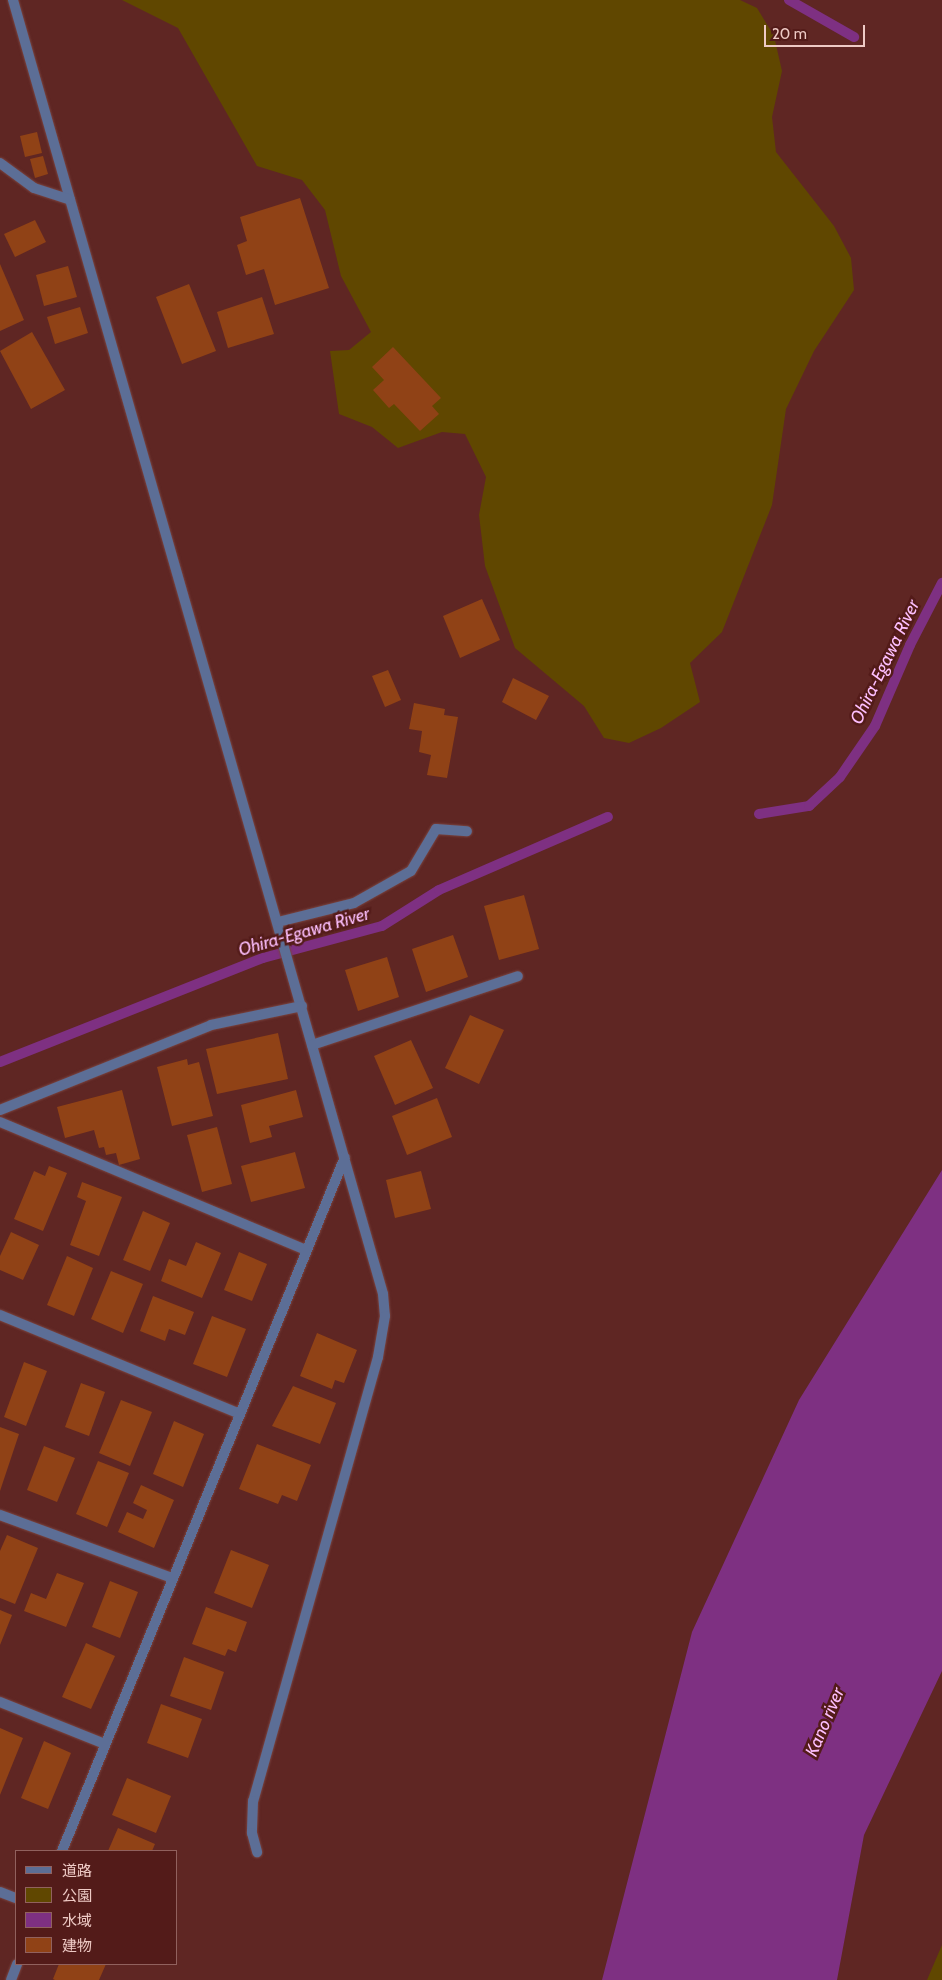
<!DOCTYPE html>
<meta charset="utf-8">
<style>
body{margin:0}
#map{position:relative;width:942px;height:1980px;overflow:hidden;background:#5f2623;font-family:Cabin,"Noto Sans JP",sans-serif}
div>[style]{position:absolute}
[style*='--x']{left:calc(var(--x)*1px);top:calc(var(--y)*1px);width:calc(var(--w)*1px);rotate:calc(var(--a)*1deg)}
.green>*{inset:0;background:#604700}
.water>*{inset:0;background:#7e3082}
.stream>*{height:10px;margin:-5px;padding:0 5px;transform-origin:5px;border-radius:5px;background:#7e3082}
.building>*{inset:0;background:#904216}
.roads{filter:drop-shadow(0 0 1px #794440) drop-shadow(0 0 1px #794440)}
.minor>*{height:10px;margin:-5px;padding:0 5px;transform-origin:5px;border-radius:5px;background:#5c6e96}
span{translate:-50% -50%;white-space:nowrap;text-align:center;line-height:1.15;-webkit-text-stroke:5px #531b19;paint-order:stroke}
.water-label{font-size:18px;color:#fdbffe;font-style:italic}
.legend{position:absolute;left:15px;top:1850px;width:162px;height:115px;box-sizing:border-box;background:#531b19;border:1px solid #91615e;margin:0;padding:6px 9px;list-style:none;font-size:15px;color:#eecac5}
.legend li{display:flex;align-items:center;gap:10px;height:25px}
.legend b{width:25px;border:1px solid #91615e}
.scale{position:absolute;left:764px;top:25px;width:101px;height:22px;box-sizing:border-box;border:2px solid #eecac5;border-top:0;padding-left:6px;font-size:15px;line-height:18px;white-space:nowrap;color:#eecac5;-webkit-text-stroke:4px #531b19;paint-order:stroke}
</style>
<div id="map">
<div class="green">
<i style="clip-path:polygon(122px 0,740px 0,757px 8px,774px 36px,782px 71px,772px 117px,776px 152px,834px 226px,851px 258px,854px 290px,814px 351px,786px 409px,772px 505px,722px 632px,690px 663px,700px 702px,661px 728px,629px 743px,604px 738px,584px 706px,515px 648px,485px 566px,479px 515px,486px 477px,465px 434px,442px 432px,398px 448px,372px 427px,339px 414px,330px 351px,349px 350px,371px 332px,341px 276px,325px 210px,302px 180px,257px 166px,178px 28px)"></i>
<i style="clip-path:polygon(942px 1945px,942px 1980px,927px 1980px)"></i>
</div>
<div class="water">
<i style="clip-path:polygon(942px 1170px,942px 1671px,864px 1835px,837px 1980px,602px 1980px,692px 1632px,799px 1400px)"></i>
</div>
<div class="stream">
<i style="--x:789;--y:0;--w:75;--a:29.6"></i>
<i style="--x:759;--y:814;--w:51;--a:-9.1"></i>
<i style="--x:809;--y:806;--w:42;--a:-43.1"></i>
<i style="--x:840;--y:777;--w:62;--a:-55.5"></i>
<i style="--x:875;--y:726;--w:88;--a:-66.6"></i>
<i style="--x:910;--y:645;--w:70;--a:-62.7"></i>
<i style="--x:0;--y:1062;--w:283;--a:-21.6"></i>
<i style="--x:263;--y:958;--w:123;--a:-15.1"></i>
<i style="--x:382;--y:926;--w:67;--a:-32.3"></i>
<i style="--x:439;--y:890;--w:184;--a:-23.4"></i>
</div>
<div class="building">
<i style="clip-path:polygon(37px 132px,42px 153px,25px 157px,20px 136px)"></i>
<i style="clip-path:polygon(43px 156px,48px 174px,35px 178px,30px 159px)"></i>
<i style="clip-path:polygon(300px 198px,329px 288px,275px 305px,264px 269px,246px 275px,237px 245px,247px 241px,240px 217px)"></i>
<i style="clip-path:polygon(35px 220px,46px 242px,15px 257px,4px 234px)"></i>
<i style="clip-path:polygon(0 264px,24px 320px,0 331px)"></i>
<i style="clip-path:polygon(68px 266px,77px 297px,44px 306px,36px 275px)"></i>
<i style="clip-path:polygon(189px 284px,216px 351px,182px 364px,156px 297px)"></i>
<i style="clip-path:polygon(262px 297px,274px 334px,228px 348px,217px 312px)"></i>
<i style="clip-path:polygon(80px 307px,88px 333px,55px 344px,47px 317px)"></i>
<i style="clip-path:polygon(32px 332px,65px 390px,31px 409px,0 351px)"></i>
<i style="clip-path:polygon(393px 347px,441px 398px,432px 406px,439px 414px,420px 431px,394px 404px,389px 408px,373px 390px,384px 380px,372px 367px)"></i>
<i style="clip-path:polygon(482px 599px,500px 640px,460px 658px,443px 616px)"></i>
<i style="clip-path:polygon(388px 670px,401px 700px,385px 707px,372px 676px)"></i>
<i style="clip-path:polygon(513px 678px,549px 696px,536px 720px,502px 702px)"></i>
<i style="clip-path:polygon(414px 703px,445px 709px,444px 715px,458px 717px,447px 778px,427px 775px,431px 755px,419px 752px,422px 731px,409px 729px)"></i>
<i style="clip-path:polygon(524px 895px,539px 949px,499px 960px,484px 906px)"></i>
<i style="clip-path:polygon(453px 935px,468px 977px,426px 992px,412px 949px)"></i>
<i style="clip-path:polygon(387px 957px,399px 997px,358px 1011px,345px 970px)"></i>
<i style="clip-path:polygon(470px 1015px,504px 1030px,479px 1084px,445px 1068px)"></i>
<i style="clip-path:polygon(278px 1033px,288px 1079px,217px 1094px,206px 1049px)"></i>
<i style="clip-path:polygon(411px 1040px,433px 1088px,395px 1105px,374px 1056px)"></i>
<i style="clip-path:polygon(187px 1059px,188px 1065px,199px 1062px,213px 1116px,172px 1126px,157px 1067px)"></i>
<i style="clip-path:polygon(122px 1090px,140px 1159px,119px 1165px,116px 1153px,106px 1155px,104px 1147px,99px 1148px,94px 1130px,65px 1138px,57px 1107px)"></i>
<i style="clip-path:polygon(296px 1090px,303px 1117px,269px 1126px,272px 1137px,250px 1143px,241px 1105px)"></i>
<i style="clip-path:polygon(437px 1098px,452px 1137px,407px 1155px,392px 1116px)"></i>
<i style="clip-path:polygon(217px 1127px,232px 1184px,202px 1192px,187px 1135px)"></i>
<i style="clip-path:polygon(295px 1152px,305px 1188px,251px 1202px,241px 1166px)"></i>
<i style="clip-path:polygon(49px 1166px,67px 1173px,43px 1231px,14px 1219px,34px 1171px,45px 1176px)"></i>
<i style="clip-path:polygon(421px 1171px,431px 1209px,395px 1218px,386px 1180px)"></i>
<i style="clip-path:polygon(82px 1182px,122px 1197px,99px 1256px,70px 1245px,86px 1201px,77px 1197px)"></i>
<i style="clip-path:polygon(143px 1211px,170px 1223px,150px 1271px,123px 1260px)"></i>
<i style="clip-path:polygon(11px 1232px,39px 1245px,23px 1280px,0 1270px,0 1256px)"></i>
<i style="clip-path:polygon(196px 1242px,221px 1253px,202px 1298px,161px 1281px,169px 1259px,186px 1266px)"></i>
<i style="clip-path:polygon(239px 1252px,267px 1264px,252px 1301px,224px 1290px)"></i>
<i style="clip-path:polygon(67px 1256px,93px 1268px,74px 1316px,47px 1305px)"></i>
<i style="clip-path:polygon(111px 1271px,143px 1284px,123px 1333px,91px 1319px)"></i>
<i style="clip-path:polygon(153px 1296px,194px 1312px,185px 1335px,169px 1329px,165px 1341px,140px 1331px)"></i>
<i style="clip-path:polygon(212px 1316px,246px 1329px,227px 1377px,193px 1364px)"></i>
<i style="clip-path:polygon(317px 1333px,357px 1350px,344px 1383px,335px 1380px,332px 1389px,300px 1376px)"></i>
<i style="clip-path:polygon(24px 1362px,47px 1371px,26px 1426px,4px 1417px)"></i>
<i style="clip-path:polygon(81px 1383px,105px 1392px,89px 1436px,65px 1427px)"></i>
<i style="clip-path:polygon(293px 1386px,336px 1403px,320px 1444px,272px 1426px)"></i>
<i style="clip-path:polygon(121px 1400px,152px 1412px,130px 1466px,99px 1453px)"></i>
<i style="clip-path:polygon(174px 1421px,204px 1434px,183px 1487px,153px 1474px)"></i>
<i style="clip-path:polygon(0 1427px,19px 1434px,0 1491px)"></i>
<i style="clip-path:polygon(257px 1444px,311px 1465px,297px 1501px,282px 1495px,278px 1504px,239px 1489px)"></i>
<i style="clip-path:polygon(44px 1446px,75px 1458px,57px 1502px,27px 1490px)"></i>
<i style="clip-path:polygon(98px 1461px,129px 1473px,107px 1527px,76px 1514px)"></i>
<i style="clip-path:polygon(141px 1485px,174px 1500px,154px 1548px,118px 1532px,127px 1512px,143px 1519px,147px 1510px,133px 1503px)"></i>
<i style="clip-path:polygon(7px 1535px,38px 1548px,15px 1604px,0 1598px,0 1551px)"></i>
<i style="clip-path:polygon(231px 1550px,269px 1565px,252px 1608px,214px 1593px)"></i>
<i style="clip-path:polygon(57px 1573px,84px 1583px,66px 1627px,24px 1611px,31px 1593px,46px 1599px)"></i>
<i style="clip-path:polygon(110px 1581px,138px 1592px,120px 1638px,92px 1627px)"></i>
<i style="clip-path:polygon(206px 1607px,247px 1622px,236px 1652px,228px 1649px,225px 1656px,192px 1644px)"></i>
<i style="clip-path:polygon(0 1610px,12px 1615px,0 1645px)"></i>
<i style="clip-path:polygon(86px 1643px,115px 1656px,91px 1709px,62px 1697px)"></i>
<i style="clip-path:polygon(184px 1657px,224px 1672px,211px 1710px,170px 1696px)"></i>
<i style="clip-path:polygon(161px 1704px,202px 1719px,188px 1758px,147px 1743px)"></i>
<i style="clip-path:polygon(0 1728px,23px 1738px,0 1795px)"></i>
<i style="clip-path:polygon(44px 1741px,71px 1753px,48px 1809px,21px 1798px)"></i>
<i style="clip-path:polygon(127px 1778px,171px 1796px,156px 1833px,112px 1815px)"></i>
<i style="clip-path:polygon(118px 1828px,155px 1844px,152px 1851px,108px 1851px)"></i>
<i style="clip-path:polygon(59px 1964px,106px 1964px,99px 1980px,55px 1980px,53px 1979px)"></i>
</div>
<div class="roads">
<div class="minor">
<i style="--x:13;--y:0;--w:1346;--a:74.04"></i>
<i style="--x:383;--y:1294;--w:22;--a:85"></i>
<i style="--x:385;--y:1316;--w:42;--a:99.7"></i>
<i style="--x:378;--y:1357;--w:461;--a:105.7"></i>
<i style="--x:253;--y:1801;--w:32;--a:92"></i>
<i style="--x:252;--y:1833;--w:20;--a:75"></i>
<i style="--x:0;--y:163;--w:42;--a:36.3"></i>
<i style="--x:34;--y:188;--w:38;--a:18"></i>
<i style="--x:278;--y:922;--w:78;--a:-14"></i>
<i style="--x:354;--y:903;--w:65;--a:-29.3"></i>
<i style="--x:411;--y:871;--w:49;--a:-59.2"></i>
<i style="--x:436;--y:829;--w:31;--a:4"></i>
<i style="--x:312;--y:1045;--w:217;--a:-18.5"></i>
<i style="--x:0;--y:1110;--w:227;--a:-21.9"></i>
<i style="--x:211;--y:1025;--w:93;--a:-11.8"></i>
<i style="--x:0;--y:1122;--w:332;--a:22.7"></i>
<i style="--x:0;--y:1315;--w:257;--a:22.4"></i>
<i style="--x:0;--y:1515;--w:183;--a:20.1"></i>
<i style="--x:0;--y:1702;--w:113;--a:21.8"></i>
<i style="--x:62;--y:1851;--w:749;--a:-67.82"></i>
<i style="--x:0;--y:1892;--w:17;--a:21"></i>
<i style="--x:11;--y:1980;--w:17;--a:-69"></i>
</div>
</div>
<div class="water-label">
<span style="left:885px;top:662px;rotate:-64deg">Ohira-Egawa River</span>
<span style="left:304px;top:932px;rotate:-16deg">Ohira-Egawa River</span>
<span style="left:825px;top:1722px;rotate:-67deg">Kano river</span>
</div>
<ul class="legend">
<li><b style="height:6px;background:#5c6e96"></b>道路</li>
<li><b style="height:14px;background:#604700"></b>公園</li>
<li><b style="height:14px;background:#7e3082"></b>水域</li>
<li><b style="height:14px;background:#904216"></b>建物</li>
</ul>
<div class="scale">20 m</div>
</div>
